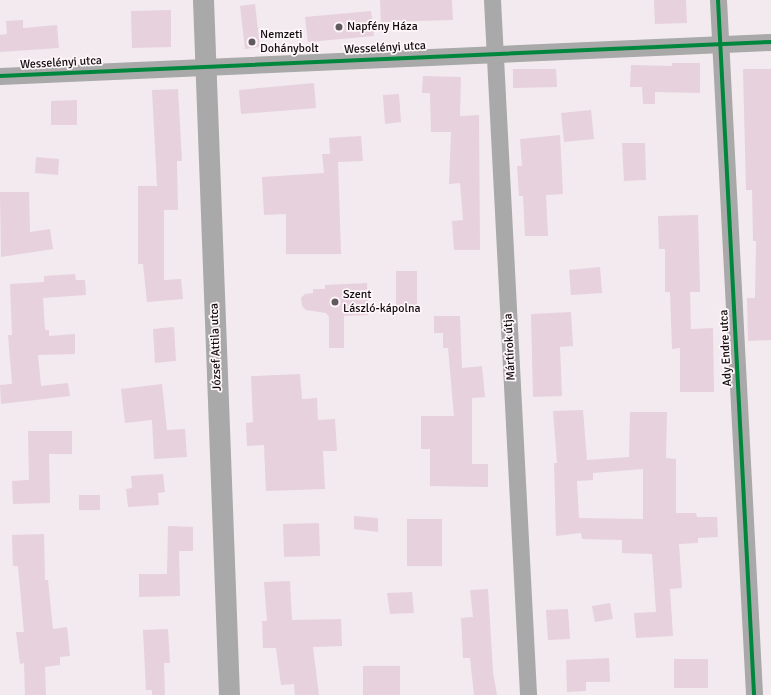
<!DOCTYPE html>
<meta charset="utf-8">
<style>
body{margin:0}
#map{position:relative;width:771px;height:695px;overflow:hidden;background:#f2eaee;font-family:Signika,sans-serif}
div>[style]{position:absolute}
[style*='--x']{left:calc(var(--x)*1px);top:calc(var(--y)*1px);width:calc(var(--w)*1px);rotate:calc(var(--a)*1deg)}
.building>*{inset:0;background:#e6d1dd}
.minor>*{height:17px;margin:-8.5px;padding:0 8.5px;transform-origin:8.5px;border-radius:8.5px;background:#a8a9a8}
.tertiary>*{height:21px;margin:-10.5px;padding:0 10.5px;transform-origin:10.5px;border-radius:10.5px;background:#a8a9a8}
.cycleway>*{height:4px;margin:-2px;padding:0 2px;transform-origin:2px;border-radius:2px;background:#00873e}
.dots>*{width:11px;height:11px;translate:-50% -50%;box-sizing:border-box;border:2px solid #fff6fa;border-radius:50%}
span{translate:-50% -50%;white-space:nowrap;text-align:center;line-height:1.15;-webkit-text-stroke:3.5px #fff6fa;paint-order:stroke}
.poi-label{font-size:12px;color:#110d0f}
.left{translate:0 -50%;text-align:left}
.street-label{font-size:12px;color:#110d0f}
</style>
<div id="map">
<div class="building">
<i style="clip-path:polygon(380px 0,452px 0,453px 20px,381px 22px)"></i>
<i style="clip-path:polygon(654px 0,686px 0,687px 23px,655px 24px)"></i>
<i style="clip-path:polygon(255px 4px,260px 47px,245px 49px,240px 6px)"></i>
<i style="clip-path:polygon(171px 10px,171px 47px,132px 48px,131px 11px)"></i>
<i style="clip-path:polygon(371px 11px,374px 36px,308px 42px,305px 17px)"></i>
<i style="clip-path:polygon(23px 20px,23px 28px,57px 25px,59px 48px,0 52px,0 35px,7px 34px,6px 21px)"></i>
<i style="clip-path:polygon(672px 63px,700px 63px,700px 93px,655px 92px,655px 104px,643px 104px,642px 87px,630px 87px,631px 65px,672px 66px)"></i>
<i style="clip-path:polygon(513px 69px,556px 69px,557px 87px,513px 88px)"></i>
<i style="clip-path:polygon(743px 69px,771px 69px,771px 340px,748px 341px,747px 298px,755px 298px,756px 241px,753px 241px,752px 190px,746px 190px)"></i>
<i style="clip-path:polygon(423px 76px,461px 77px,460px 116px,479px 115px,480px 250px,454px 250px,452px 221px,463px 220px,460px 183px,449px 184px,451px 132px,431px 132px,430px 93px,422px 93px)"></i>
<i style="clip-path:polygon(314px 83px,316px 108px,241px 114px,239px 90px)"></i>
<i style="clip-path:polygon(178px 89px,182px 161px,177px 161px,178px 210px,164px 210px,164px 280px,181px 279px,183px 299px,147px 302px,143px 264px,138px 264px,138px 186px,157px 186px,152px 90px)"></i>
<i style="clip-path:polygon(399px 94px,401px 122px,385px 124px,383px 95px)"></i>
<i style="clip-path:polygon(77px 100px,77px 125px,51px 125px,51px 101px)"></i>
<i style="clip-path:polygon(591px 110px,594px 139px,564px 142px,561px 113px)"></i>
<i style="clip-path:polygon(560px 135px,563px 194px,546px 195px,548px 236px,525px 236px,523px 196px,519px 196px,517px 166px,522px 166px,520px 139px)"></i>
<i style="clip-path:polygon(361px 136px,363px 161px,338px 162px,341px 254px,286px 254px,286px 214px,264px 215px,262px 177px,324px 173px,322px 154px,330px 154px,329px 138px)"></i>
<i style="clip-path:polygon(622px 143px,645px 143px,646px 180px,624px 181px)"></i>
<i style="clip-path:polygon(36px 157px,59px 159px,58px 175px,35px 173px)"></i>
<i style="clip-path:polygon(0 192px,29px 192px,30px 232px,50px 229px,53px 249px,1px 257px)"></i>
<i style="clip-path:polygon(698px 215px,700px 292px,690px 292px,691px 329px,713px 328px,714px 392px,680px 392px,680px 348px,672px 349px,670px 292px,665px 292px,665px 249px,659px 249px,658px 216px)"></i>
<i style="clip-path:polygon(600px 267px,602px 293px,571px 295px,569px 270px)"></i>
<i style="clip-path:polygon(396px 271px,417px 271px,417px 308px,396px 307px)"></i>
<i style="clip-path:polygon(75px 274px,76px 280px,85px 280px,86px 295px,43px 298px,45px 330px,49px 330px,49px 336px,75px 334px,75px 354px,38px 355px,41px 386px,68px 383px,70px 396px,1px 404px,0 385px,12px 384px,8px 335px,12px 335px,10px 284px,44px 282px,44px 276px)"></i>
<i style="clip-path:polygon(367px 283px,368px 315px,344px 316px,344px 348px,329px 348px,329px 317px,326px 313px,306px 310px,302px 306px,301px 298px,305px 294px,313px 293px,313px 289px,325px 289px,325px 285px)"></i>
<i style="clip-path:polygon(571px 312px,573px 346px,560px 347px,562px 396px,533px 397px,531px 314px)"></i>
<i style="clip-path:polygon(434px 316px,460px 316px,462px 368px,482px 366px,485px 397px,472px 398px,472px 464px,488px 464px,488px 487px,430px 486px,430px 449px,421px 449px,421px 416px,454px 416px,448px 348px,443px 348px,443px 333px,434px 333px)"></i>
<i style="clip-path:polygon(174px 327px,176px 361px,155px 363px,153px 329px)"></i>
<i style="clip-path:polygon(300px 374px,302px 399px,317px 398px,318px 420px,335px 419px,337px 451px,323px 451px,325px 489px,266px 491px,264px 445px,247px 446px,246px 423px,253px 422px,251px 376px)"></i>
<i style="clip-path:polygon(162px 384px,167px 430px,185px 429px,187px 457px,154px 459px,152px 420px,125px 423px,121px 389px)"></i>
<i style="clip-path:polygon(evenodd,583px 410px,587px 460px,629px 457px,630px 412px,667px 412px,666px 458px,676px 459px,676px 513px,696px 513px,697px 517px,717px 517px,718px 537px,698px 538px,698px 543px,679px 544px,682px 588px,670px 589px,673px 636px,636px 638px,634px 613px,656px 612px,652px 554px,622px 553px,622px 540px,582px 539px,581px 533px,556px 536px,554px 463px,557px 463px,553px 411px,583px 410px,643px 469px,643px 519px,579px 518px,577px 481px,593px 480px,593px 473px,643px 469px)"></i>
<i style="clip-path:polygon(28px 431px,72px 431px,72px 454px,49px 454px,50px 503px,13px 504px,12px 481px,29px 480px)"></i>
<i style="clip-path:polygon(163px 474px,165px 492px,158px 493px,159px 505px,128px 507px,126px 489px,132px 488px,131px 476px)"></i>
<i style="clip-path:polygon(79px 495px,100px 495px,100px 510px,79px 510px)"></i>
<i style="clip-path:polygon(354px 516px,378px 518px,378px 532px,354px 529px)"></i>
<i style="clip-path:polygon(407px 519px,442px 519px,442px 566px,407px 566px)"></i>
<i style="clip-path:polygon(319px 523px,320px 556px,284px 557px,283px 524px)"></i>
<i style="clip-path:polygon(168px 526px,193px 527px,193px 551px,179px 551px,180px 596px,139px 597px,139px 574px,167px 574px)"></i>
<i style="clip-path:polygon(44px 534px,45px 580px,48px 580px,53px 629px,67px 627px,70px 656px,60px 657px,60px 665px,45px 667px,46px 695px,25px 695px,24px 663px,20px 664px,16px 632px,24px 632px,18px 566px,13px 566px,12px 535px)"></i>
<i style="clip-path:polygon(290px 581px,292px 620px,341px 619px,342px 646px,313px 647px,319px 695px,295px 695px,294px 684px,281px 685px,276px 648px,263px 648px,262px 621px,267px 621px,264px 582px)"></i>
<i style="clip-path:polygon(488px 589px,493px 672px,497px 695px,474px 695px,470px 658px,463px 658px,461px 618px,473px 617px,470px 590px)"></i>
<i style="clip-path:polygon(412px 592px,414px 613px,390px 614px,387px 593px)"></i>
<i style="clip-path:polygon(610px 603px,613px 619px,595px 622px,592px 606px)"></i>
<i style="clip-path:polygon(568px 609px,570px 639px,548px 640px,546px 610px)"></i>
<i style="clip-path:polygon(168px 629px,170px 663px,164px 663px,165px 695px,152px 695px,152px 690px,146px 690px,143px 630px)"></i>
<i style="clip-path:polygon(609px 658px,610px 682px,586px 682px,586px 691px,567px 692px,566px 660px)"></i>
<i style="clip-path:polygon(674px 659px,708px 659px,708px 688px,674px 688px)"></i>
<i style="clip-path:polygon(363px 666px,400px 666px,400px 695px,363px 695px)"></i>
</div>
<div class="minor">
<i style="--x:492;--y:0;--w:696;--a:87.03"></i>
<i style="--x:718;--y:0;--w:696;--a:87.03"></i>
<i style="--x:0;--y:76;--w:772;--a:-2.53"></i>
</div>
<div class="tertiary">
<i style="--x:203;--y:0;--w:695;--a:87.86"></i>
</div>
<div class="cycleway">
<i style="--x:718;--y:0;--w:696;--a:87.03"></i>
<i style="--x:0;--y:76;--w:772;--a:-2.53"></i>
</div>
<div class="dots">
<i style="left:339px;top:27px;background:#605a5d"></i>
<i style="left:252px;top:42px;background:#605a5d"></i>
<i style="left:335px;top:302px;background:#605a5d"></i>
</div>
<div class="poi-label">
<span class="left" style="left:347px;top:27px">Napfény Háza</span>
<span class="left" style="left:260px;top:42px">Nemzeti<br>Dohánybolt</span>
<span class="left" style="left:343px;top:302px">Szent<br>László-kápolna</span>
</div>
<div class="street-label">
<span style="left:385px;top:48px;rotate:-3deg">Wesselényi utca</span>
<span style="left:61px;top:63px;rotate:-3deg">Wesselényi utca</span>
<span style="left:216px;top:347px;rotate:-92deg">József Attila utca</span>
<span style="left:510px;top:347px;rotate:-93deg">Mártírok útja</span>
<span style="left:726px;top:348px;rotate:-93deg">Ady Endre utca</span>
</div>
</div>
